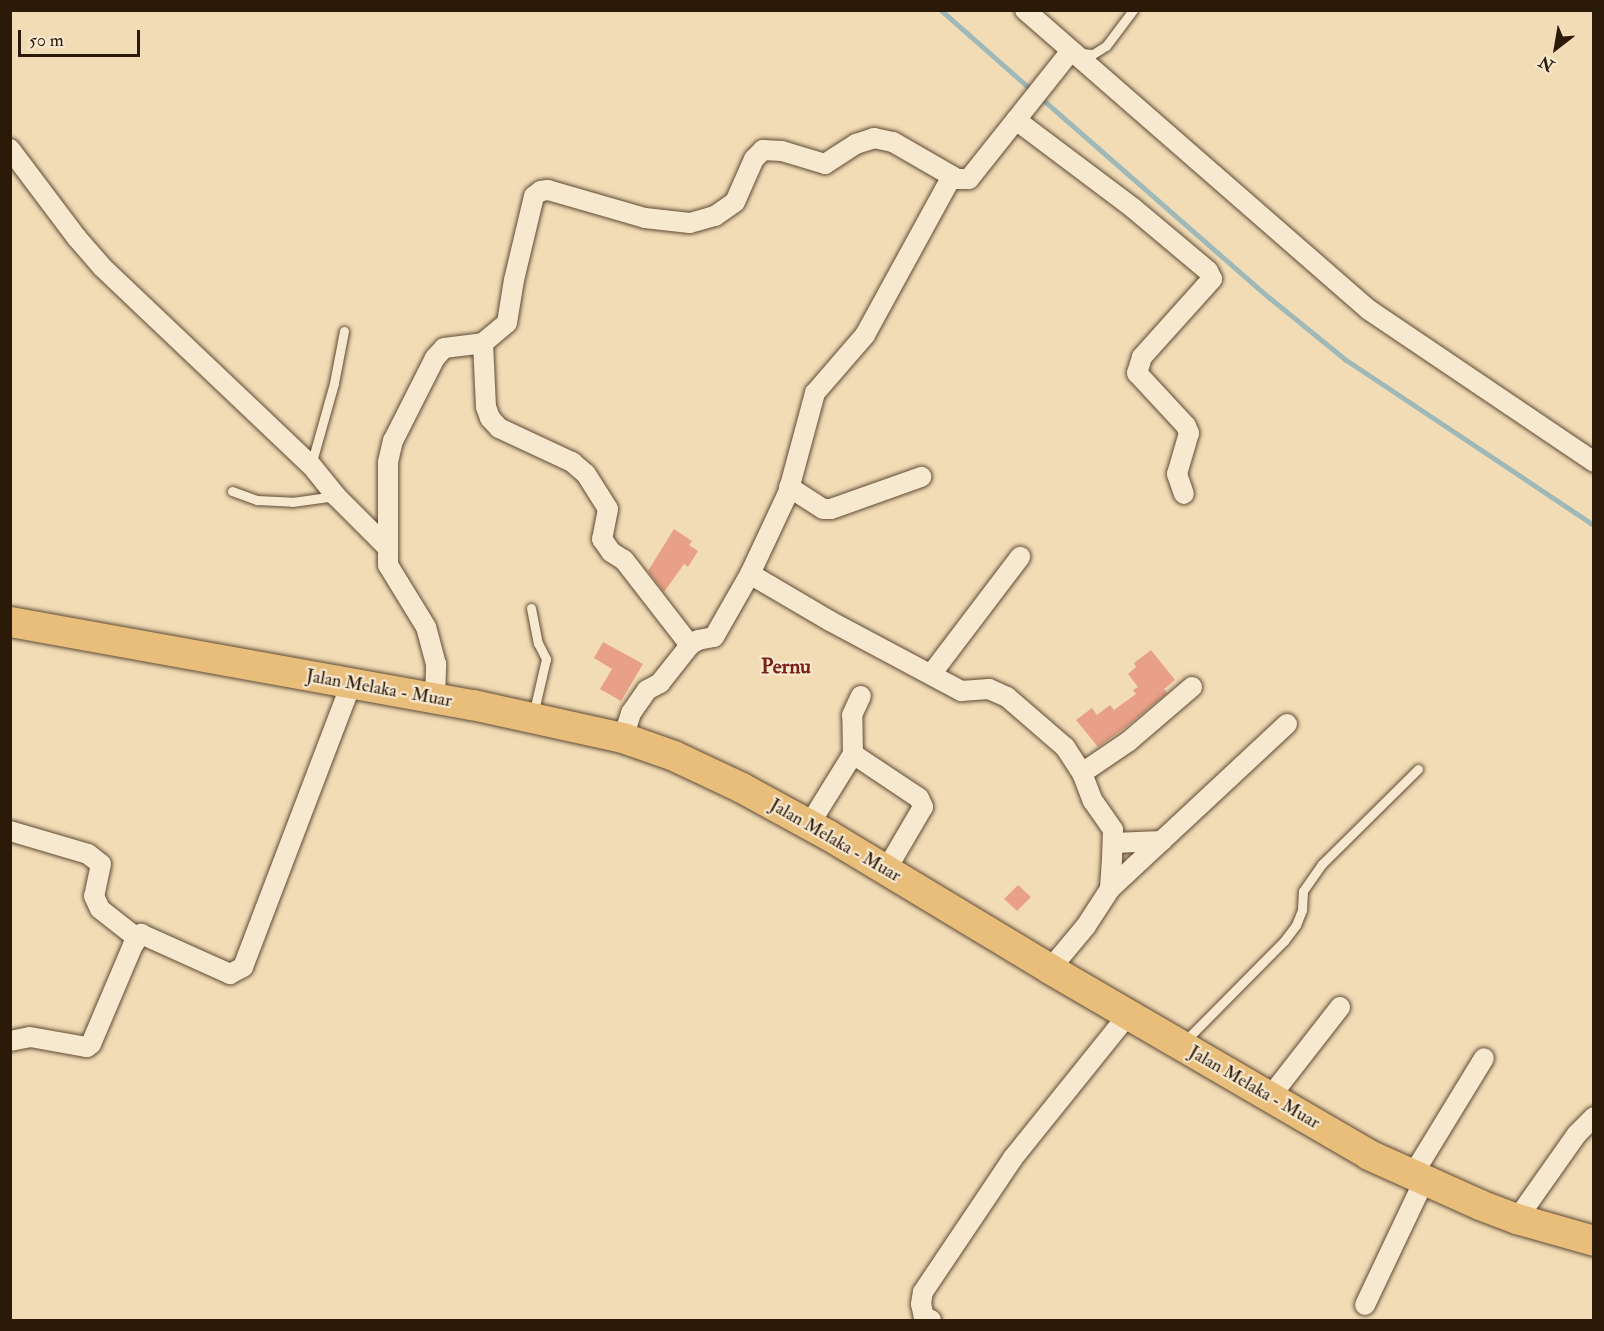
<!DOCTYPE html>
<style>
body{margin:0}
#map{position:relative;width:1604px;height:1331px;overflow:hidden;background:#f2dcb6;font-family:"IM FELL Double Pica",serif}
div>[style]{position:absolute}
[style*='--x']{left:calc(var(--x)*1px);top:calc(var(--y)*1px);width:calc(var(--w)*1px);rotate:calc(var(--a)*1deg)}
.stream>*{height:4.5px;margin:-2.25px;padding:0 2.25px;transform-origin:2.25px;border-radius:2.25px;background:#9fb9b8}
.building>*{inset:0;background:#e8a088}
.roads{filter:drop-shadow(0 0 2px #5e4a34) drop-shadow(0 0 2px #5e4a34)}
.service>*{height:9px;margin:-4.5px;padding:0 4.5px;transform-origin:4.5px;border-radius:4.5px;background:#f7e8d0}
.minor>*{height:20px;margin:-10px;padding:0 10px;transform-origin:10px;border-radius:10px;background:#f7e8d0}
.primary>*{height:30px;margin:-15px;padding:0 15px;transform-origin:15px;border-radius:15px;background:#e9be7b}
span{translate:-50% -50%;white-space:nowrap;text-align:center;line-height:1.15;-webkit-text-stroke:4.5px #f7e8d0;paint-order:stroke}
.street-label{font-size:18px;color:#2c1a09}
.quarter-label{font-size:21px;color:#7a1f14;font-weight:700}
.frame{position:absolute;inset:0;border:12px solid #2c1a09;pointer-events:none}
.north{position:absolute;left:1526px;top:18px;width:60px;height:60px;-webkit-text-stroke:4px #f7e8d0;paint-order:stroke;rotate:211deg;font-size:16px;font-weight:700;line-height:24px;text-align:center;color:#2c1a09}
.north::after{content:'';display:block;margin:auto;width:21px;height:27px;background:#2c1a09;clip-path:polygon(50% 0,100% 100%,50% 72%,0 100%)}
.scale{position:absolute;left:18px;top:30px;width:122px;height:27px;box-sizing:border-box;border:3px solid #2c1a09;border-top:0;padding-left:8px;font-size:18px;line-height:21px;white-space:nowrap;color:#2c1a09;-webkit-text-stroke:4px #f7e8d0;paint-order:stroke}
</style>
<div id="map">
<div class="stream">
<i style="--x:941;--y:10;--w:124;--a:41.4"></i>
<i style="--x:1040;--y:97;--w:305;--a:41.2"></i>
<i style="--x:1270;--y:298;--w:97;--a:39.1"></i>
<i style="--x:1345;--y:359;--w:299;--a:33.7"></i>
</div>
<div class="building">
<i style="clip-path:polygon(674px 529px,692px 541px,689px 545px,698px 551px,688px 567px,684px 564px,664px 592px,648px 571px)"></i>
<i style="clip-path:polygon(603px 642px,643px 664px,621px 701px,600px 689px,612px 669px,594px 658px)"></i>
<i style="clip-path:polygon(1151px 650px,1175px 680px,1164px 689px,1167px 693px,1126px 727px,1098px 747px,1076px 720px,1092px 708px,1097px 715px,1110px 705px,1114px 710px,1136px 694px,1133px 690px,1138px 687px,1128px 674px,1136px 667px,1134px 663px)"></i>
<i style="clip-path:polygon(1018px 885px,1031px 897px,1017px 911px,1004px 899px)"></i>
</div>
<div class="roads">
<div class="service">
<i style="--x:1080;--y:53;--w:13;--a:4"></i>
<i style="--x:1093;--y:54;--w:15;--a:-32"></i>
<i style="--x:1106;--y:46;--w:45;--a:-53.1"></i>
<i style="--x:311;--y:465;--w:85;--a:-74.3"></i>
<i style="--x:334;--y:383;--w:53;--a:-79.1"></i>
<i style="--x:232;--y:491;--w:27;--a:20"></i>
<i style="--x:257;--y:500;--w:35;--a:3"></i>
<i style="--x:292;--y:502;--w:44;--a:-7.8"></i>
<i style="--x:531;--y:608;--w:36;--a:79"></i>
<i style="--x:538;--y:643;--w:18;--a:63"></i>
<i style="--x:546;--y:659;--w:57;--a:103.1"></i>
<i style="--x:1183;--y:1043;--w:144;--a:-45.3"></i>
<i style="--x:1284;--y:941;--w:20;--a:-53"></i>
<i style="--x:1296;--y:925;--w:16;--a:-68"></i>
<i style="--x:1302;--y:910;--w:19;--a:-87"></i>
<i style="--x:1303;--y:891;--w:33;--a:-55"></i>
<i style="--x:1322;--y:864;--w:135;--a:-44.7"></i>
</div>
<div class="minor">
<i style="--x:1025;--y:10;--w:456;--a:41.1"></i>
<i style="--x:1369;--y:310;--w:272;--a:34"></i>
<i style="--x:1016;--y:120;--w:146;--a:36.9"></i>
<i style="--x:1133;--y:208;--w:98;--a:40"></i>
<i style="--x:1208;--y:271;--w:9;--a:63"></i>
<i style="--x:1212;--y:279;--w:105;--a:131.9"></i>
<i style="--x:1142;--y:357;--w:17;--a:107"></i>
<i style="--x:1137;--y:373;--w:72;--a:47.2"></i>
<i style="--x:1186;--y:426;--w:8;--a:67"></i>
<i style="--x:1189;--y:433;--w:43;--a:106.3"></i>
<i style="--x:1177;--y:474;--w:21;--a:71"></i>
<i style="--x:10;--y:149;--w:111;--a:53"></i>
<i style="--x:77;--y:238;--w:38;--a:49"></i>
<i style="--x:102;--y:267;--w:288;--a:43.5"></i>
<i style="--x:311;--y:465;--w:40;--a:51"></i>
<i style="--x:336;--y:496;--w:71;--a:45"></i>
<i style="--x:483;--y:343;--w:64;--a:87.3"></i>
<i style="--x:486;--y:407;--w:12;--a:70"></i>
<i style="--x:490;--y:418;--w:13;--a:48"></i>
<i style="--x:499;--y:428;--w:81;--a:25"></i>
<i style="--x:572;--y:462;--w:18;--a:41"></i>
<i style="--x:586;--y:474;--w:41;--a:57.8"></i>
<i style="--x:608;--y:509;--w:31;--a:101"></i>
<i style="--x:602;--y:539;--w:16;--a:55"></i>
<i style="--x:611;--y:552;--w:15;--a:32"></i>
<i style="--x:624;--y:560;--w:108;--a:52.2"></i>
<i style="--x:789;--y:487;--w:40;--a:32.9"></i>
<i style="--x:823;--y:509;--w:8;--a:0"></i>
<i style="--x:831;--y:509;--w:96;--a:-19.6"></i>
<i style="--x:750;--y:574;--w:93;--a:30.4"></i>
<i style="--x:830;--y:621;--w:149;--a:28.1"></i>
<i style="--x:961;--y:691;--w:28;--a:-4"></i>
<i style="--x:989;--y:689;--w:20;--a:24"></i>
<i style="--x:1007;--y:697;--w:77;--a:40.8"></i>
<i style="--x:1065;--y:747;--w:31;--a:57"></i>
<i style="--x:1082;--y:773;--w:30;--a:69"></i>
<i style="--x:1093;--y:801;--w:35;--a:55"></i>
<i style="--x:1113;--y:830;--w:29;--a:92"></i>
<i style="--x:1112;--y:859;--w:30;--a:94"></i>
<i style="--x:1110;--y:889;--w:44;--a:123"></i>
<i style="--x:1086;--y:926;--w:56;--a:129.9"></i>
<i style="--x:932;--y:673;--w:146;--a:-52.8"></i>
<i style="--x:435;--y:698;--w:34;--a:-88"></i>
<i style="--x:436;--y:664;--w:38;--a:-105"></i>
<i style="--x:426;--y:627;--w:73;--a:-121.5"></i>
<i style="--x:388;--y:565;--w:103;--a:-90"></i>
<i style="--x:388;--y:462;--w:22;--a:-77"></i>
<i style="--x:393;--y:441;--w:93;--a:-63.2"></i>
<i style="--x:435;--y:358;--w:13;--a:-48"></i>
<i style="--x:444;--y:348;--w:39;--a:-7"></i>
<i style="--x:483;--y:343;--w:31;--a:-40"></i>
<i style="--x:507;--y:323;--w:44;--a:-80.8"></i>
<i style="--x:514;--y:280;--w:86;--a:-76.6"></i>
<i style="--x:534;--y:196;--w:9;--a:-36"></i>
<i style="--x:541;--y:191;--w:7;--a:-8"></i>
<i style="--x:548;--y:190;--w:101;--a:16.1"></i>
<i style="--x:645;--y:218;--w:45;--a:6.3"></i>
<i style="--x:690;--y:223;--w:26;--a:-16"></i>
<i style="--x:715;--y:216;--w:24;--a:-35"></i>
<i style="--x:735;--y:202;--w:47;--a:-66.2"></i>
<i style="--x:754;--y:159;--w:13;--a:-45"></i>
<i style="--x:763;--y:150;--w:19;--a:3"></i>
<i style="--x:782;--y:151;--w:45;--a:16.8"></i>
<i style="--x:825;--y:164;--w:37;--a:-33"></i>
<i style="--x:856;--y:144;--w:19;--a:-18"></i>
<i style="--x:874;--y:138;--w:19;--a:12"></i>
<i style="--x:893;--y:142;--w:74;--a:30"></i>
<i style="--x:957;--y:179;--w:12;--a:0"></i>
<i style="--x:969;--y:179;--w:162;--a:-51.5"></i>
<i style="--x:623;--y:738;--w:26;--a:-72"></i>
<i style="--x:631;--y:713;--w:28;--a:-55"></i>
<i style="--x:647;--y:690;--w:15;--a:-28"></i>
<i style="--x:660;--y:683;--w:48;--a:-51.7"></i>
<i style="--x:690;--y:645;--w:9;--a:-32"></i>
<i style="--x:698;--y:640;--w:16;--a:-11"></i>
<i style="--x:714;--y:637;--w:73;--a:-60.3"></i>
<i style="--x:750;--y:574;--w:89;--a:-64.9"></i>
<i style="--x:788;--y:493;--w:104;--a:-74.9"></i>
<i style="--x:815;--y:393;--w:77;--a:-49.2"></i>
<i style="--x:865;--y:335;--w:181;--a:-61.3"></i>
<i style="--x:853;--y:754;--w:39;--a:-91"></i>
<i style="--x:852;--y:715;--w:21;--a:-65"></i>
<i style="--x:1082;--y:773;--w:57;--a:-34.2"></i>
<i style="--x:1129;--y:741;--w:83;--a:-40.6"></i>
<i style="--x:809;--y:825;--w:84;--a:-58.2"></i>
<i style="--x:853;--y:754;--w:79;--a:33.7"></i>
<i style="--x:919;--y:798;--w:10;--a:66"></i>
<i style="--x:923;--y:807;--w:73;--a:120.4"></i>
<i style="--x:10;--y:831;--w:81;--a:16.4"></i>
<i style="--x:88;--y:854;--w:16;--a:38"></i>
<i style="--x:101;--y:864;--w:33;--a:102"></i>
<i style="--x:94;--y:896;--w:14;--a:65"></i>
<i style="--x:100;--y:909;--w:47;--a:38.1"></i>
<i style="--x:1113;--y:843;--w:49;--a:-2.3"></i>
<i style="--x:1110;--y:889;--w:242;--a:-43"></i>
<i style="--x:10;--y:1041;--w:20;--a:-11"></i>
<i style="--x:30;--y:1037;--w:58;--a:10"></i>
<i style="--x:87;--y:1047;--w:5;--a:-37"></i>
<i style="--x:91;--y:1044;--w:108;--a:-67"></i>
<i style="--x:133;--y:945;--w:14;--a:-54"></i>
<i style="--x:141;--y:934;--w:98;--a:24.2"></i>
<i style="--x:230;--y:974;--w:15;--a:-28"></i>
<i style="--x:243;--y:967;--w:303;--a:-69.1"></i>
<i style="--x:1270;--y:1097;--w:114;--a:-52.1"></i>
<i style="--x:1412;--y:1176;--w:138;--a:-58.6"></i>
<i style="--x:1517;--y:1219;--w:104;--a:-54.8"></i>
<i style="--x:1577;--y:1134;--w:24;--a:-45"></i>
<i style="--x:1365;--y:1305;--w:137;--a:-64.6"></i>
<i style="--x:931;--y:1320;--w:8;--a:-157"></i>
<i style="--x:924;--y:1317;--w:13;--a:-103"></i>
<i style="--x:921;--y:1304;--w:12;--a:-81"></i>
<i style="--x:923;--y:1292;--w:161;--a:-56.1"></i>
<i style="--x:1013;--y:1158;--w:184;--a:-51.2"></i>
</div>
<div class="primary">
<i style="--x:10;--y:622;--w:470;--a:10.2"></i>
<i style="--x:473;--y:705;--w:154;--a:12.4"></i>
<i style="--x:623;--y:738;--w:54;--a:19.4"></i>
<i style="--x:674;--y:756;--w:75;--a:25.2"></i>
<i style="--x:742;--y:788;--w:98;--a:28.7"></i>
<i style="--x:828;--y:835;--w:259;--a:31.1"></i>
<i style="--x:1050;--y:969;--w:369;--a:30.2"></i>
<i style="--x:1369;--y:1155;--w:122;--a:24.2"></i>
<i style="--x:1480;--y:1205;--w:40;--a:21"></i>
<i style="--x:1517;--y:1219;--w:80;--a:15.9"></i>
</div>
</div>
<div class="street-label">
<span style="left:379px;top:689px;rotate:10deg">Jalan Melaka - Muar</span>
<span style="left:835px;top:841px;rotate:30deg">Jalan Melaka - Muar</span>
<span style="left:1254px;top:1088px;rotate:30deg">Jalan Melaka - Muar</span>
</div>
<div class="quarter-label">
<span style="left:786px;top:667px">Pernu</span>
</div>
<div class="frame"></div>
<div class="north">N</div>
<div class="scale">50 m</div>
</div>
